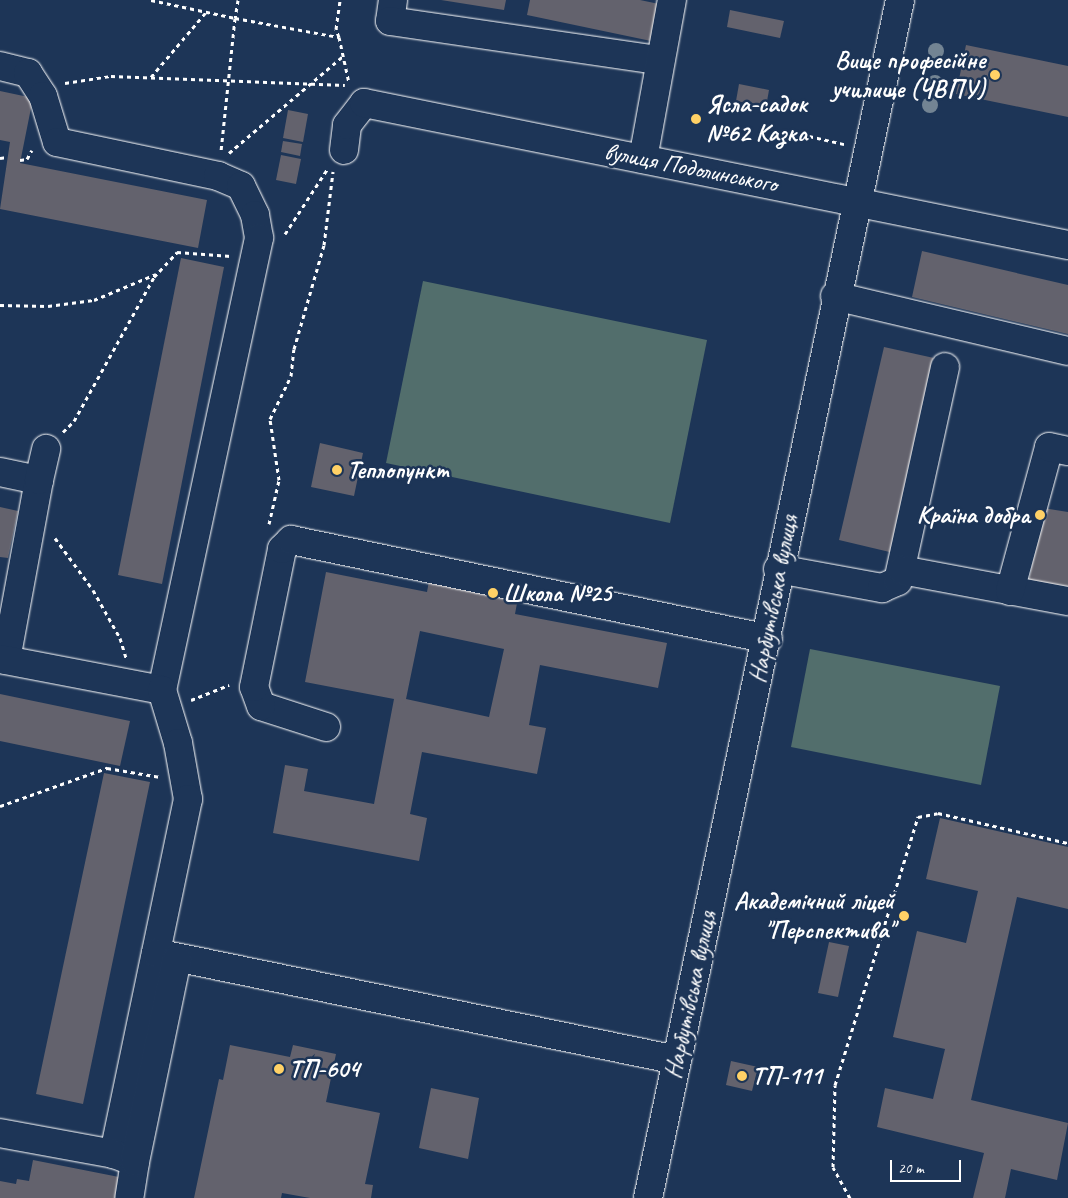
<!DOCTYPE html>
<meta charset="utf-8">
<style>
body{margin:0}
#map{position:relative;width:1068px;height:1198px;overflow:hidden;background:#1d3557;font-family:Caveat,sans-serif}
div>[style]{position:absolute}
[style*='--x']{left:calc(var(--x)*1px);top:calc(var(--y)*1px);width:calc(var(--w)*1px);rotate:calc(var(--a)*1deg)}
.green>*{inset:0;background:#526e6c}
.building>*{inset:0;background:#63626d}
.path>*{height:3px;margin-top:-1.5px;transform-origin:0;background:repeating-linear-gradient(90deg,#fff 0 4px,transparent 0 8px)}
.roads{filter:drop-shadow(0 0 1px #fff) drop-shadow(0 0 1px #fff)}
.minor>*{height:28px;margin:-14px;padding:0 14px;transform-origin:14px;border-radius:14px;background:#1d3557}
.trees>*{width:16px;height:16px;margin:-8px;border-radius:50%;background:#738493}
.dots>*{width:14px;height:14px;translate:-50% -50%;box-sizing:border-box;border:2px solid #1d3557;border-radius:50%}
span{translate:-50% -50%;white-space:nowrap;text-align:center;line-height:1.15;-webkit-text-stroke:5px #1d3557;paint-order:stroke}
.poi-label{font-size:25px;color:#fff;font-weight:700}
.right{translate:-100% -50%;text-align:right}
.left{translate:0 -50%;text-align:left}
.street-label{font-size:25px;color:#fff}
.scale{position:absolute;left:890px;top:1160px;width:71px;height:22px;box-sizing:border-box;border:2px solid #fff;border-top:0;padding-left:6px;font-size:15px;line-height:18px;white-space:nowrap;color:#fff;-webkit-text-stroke:4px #1d3557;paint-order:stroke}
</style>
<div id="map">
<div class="green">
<i style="clip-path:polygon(423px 281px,707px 340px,670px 523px,386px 463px)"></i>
<i style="clip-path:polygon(810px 649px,1000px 686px,981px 785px,791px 747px)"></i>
</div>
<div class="building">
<i style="clip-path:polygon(441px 0,506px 0,504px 10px)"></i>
<i style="clip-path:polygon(530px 0,640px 0,659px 4px,651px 41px,527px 15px)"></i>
<i style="clip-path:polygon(730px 10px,784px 21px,780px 38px,727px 27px)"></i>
<i style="clip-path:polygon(966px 45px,1068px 66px,1068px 117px,956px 94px)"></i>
<i style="clip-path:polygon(739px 84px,769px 90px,766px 107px,736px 101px)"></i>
<i style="clip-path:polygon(0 91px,33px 98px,20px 163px,207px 200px,198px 248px,0 209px,10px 142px,0 140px)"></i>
<i style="clip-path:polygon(288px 110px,308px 114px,303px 142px,283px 138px)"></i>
<i style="clip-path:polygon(283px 141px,302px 144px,300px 156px,281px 152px)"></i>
<i style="clip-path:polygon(281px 155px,301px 159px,296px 184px,276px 180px)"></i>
<i style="clip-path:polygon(922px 251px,1068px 285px,1068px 334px,912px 297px)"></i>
<i style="clip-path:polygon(181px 258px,224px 267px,162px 584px,118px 575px)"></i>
<i style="clip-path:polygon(884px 347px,943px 360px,898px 554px,839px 540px)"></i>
<i style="clip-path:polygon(320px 443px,363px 453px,354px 496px,311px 487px)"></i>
<i style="clip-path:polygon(0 507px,18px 511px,8px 558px,0 557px)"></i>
<i style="clip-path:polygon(1043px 508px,1068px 512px,1068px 588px,1029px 580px)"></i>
<i style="clip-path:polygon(evenodd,326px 572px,427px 592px,429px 581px,518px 598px,515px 614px,667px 643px,658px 688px,540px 665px,529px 725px,546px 728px,537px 774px,422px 752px,410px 814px,427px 818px,419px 861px,273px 833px,285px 765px,308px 769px,304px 791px,374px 804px,394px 699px,305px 682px,326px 572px,420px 631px,504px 649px,489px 717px,406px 699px,420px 631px)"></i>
<i style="clip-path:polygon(0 694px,130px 721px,120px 766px,0 741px)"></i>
<i style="clip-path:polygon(104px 773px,150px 782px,83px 1104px,36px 1094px)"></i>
<i style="clip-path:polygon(940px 818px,1068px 847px,1068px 909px,1017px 897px,971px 1100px,1068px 1123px,1057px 1180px,1011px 1169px,1005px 1198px,973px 1198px,984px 1153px,877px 1127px,885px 1088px,933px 1099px,945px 1049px,893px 1037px,917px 931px,966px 943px,978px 891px,926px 879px)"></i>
<i style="clip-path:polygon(829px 942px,849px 946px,838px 997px,818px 993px)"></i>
<i style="clip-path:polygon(230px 1045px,290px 1057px,293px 1045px,336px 1054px,326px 1102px,380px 1113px,365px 1184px,373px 1185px,371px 1198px,310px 1198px,282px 1193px,281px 1198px,194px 1198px,219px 1079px,223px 1080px)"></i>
<i style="clip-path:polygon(731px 1061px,758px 1067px,752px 1091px,726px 1085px)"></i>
<i style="clip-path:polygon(431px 1088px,479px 1098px,468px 1159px,419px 1148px)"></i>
<i style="clip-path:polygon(33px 1160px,124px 1178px,120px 1198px,0 1198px,0 1181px,16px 1184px,17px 1179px,29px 1181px)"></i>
</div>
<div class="path">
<i style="--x:151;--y:0;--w:86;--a:12.1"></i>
<i style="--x:235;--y:18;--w:134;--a:96"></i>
<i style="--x:238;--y:0;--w:18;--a:99"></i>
<i style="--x:235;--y:18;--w:106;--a:10.4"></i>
<i style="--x:339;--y:37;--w:47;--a:77.7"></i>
<i style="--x:339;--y:37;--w:9;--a:-111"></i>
<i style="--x:336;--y:29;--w:29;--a:-82"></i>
<i style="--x:151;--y:77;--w:87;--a:-49.7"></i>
<i style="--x:65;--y:83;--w:47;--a:-8.7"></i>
<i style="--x:111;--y:76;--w:234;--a:2.2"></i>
<i style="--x:809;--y:136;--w:36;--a:13"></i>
<i style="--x:229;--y:153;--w:150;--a:-40.4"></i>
<i style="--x:0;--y:158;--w:7;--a:-8"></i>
<i style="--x:20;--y:160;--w:7;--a:-8"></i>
<i style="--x:27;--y:159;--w:10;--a:-61"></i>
<i style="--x:285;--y:234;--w:79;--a:-56.9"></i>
<i style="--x:0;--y:305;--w:48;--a:1.2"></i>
<i style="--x:48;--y:306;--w:46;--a:-7.4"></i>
<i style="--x:94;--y:300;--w:67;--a:-22.8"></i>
<i style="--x:63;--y:432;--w:16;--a:-45"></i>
<i style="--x:74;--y:421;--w:165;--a:-60.9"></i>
<i style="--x:154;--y:277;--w:34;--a:-47"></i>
<i style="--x:177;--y:252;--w:54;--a:4.2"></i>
<i style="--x:269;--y:524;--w:45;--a:-77.2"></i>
<i style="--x:279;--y:480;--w:62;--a:-98.4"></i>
<i style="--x:270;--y:419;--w:48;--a:-64"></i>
<i style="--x:291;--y:376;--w:27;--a:-84"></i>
<i style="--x:294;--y:349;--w:108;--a:-73.9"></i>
<i style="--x:324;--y:245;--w:74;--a:-83"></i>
<i style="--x:55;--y:538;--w:64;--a:53.8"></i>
<i style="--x:93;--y:590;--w:55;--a:60.6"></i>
<i style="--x:120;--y:638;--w:21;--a:73"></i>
<i style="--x:191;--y:700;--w:41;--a:-21.5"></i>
<i style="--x:0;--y:806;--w:114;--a:-19.6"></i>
<i style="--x:107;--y:768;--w:54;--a:9.6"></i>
<i style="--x:850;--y:1198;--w:35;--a:-119"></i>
<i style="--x:833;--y:1167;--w:82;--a:-88.6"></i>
<i style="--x:835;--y:1085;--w:281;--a:-72.8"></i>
<i style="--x:918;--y:817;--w:20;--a:-11"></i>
<i style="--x:938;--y:813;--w:133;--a:13"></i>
</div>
<div class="roads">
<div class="minor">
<i style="--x:393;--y:0;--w:21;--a:98"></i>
<i style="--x:390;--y:21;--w:271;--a:8.3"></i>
<i style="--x:0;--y:66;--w:29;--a:14"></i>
<i style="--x:28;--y:73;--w:27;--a:57"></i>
<i style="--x:43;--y:96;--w:48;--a:73.1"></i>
<i style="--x:57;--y:142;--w:165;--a:11.9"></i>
<i style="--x:218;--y:176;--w:25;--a:23"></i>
<i style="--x:241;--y:186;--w:32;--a:64"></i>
<i style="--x:255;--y:215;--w:23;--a:80"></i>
<i style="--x:259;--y:238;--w:462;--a:102.1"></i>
<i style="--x:344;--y:150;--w:25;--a:-83"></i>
<i style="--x:347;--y:125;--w:28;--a:-52"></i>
<i style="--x:364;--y:103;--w:718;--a:11.4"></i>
<i style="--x:643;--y:159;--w:162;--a:-79.7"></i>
<i style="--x:835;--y:296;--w:239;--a:13.3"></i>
<i style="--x:0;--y:472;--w:40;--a:12"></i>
<i style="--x:39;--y:480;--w:183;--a:100.4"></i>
<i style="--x:39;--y:480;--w:32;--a:-77"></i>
<i style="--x:778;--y:569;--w:106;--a:10.4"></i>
<i style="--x:882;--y:588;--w:17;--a:-24"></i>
<i style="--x:898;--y:581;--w:219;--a:-77.6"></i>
<i style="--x:902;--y:570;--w:169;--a:10.6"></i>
<i style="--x:1010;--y:591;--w:149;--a:-74.8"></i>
<i style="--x:1049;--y:447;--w:19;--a:12"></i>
<i style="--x:0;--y:659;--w:165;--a:10.8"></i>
<i style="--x:162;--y:690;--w:55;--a:73.2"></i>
<i style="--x:178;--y:743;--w:57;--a:79.9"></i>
<i style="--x:188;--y:799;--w:363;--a:101.8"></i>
<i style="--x:114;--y:1154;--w:22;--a:21"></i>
<i style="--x:135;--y:1162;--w:36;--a:99"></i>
<i style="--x:326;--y:727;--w:68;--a:-162.1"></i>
<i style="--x:261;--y:706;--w:20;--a:-110"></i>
<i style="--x:254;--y:687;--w:141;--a:-78.5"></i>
<i style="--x:282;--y:549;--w:13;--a:-45"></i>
<i style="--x:291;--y:540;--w:487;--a:11.7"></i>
<i style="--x:156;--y:953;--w:532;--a:11.61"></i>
<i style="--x:0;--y:1133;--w:116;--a:10.4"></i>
<i style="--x:135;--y:1162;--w:207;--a:-78.3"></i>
<i style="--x:648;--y:1198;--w:1224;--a:-78.12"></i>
</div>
</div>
<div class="trees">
<i style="left:936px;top:51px"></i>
<i style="left:935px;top:83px"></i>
<i style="left:930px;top:105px"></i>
</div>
<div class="dots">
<i style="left:995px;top:75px;background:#ffd166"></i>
<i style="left:696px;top:119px;background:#ffd166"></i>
<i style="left:337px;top:470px;background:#ffd166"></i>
<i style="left:1040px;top:515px;background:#ffd166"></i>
<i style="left:493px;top:593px;background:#ffd166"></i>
<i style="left:904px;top:916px;background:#ffd166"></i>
<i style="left:279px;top:1069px;background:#ffd166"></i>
<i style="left:742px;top:1076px;background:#ffd166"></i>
</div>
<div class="poi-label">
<span class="right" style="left:985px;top:75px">Вище професійне<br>училище (ЧВПУ)</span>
<span class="left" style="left:706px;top:119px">Ясла-садок<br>№62 Казка</span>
<span class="left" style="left:347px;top:470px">Теплопункт</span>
<span class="right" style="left:1030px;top:515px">Країна добра</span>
<span class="left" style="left:503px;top:593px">Школа №25</span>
<span class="right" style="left:894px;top:916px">Академічний ліцей<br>"Перспектива"</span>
<span class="left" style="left:289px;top:1069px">ТП-604</span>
<span class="left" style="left:752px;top:1076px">ТП-111</span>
</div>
<div class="street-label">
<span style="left:691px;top:168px;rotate:11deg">вулиця Подолинського</span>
<span style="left:774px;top:599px;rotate:-79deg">Нарбутівська вулиця</span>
<span style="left:691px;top:995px;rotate:-78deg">Нарбутівська вулиця</span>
</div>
<div class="scale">20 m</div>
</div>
